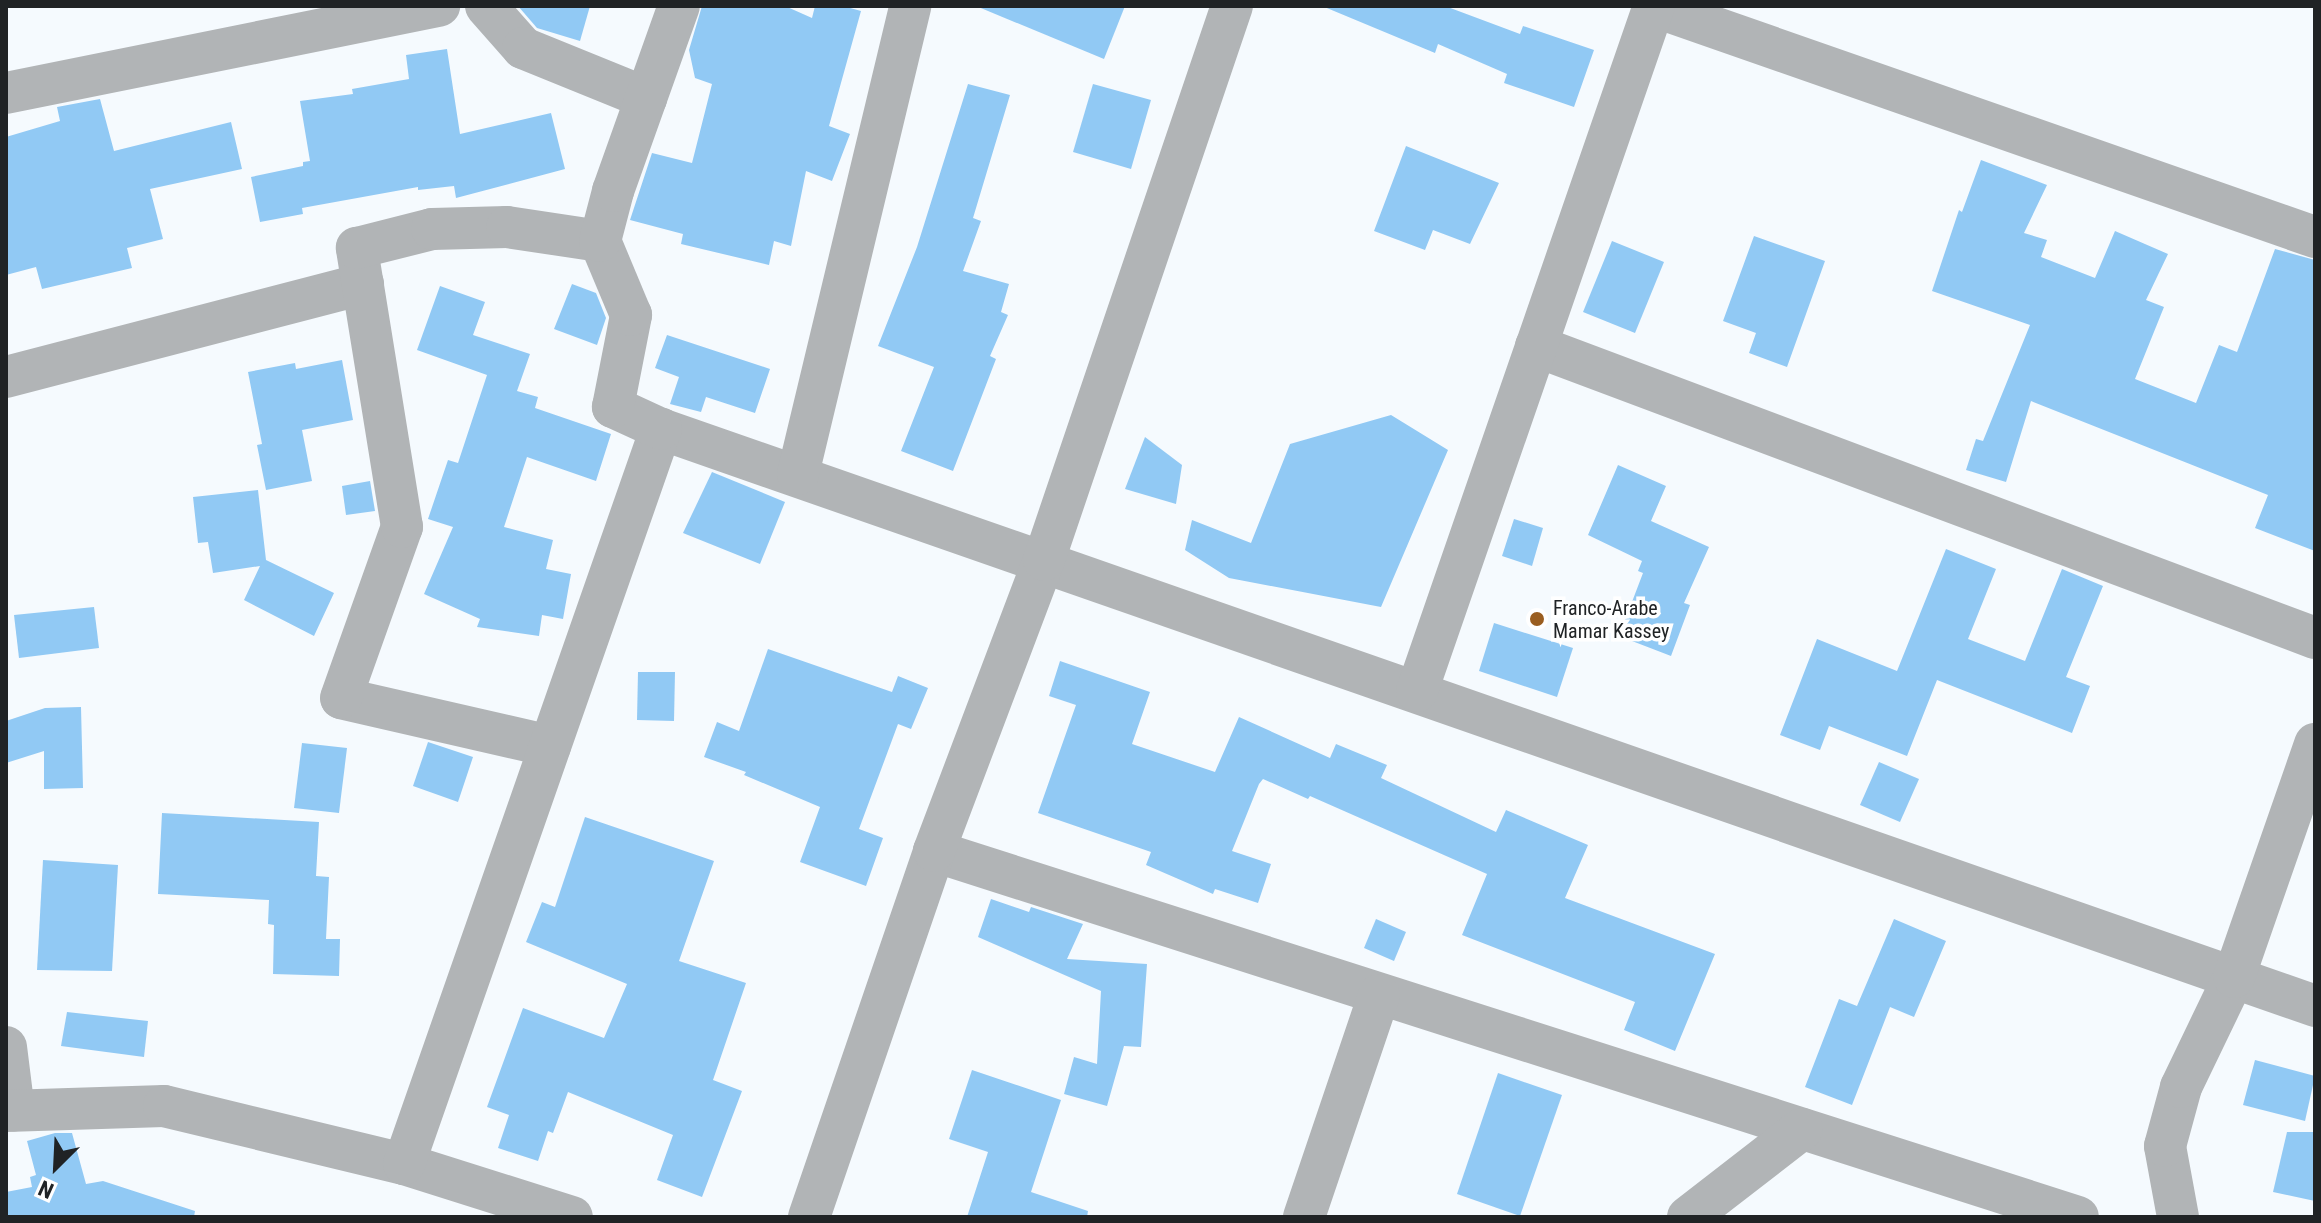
<!DOCTYPE html>
<style>
body{margin:0}
#map{position:relative;width:2321px;height:1223px;overflow:hidden;background:#f5fafe;font-family:"Roboto Condensed",sans-serif}
div>[style]{position:absolute}
[style*='--x']{left:calc(var(--x)*1px);top:calc(var(--y)*1px);width:calc(var(--w)*1px);rotate:calc(var(--a)*1deg)}
.building>*{inset:0;background:#91c9f4}
.minor>*{height:42px;margin:-21px;padding:0 21px;transform-origin:21px;border-radius:21px;background:#b1b4b6}
.dots>*{width:22px;height:22px;translate:-50% -50%;box-sizing:border-box;border:4px solid #fff;border-radius:50%}
span{translate:-50% -50%;white-space:nowrap;text-align:center;line-height:1.15;-webkit-text-stroke:7px #fff;paint-order:stroke}
.poi-label{font-size:20px;color:#202325}
.left{translate:0 -50%;text-align:left}
.frame{position:absolute;inset:0;border:8px solid #202325;pointer-events:none}
.north{position:absolute;left:16px;top:1127px;width:80px;height:80px;-webkit-text-stroke:6px #fff;paint-order:stroke;rotate:204deg;font-size:22px;font-weight:700;line-height:32px;text-align:center;color:#202325}
.north::after{content:'';display:block;margin:auto;width:28px;height:36px;background:#202325;clip-path:polygon(50% 0,100% 100%,50% 72%,0 100%)}
</style>
<div id="map">
<div class="building">
<i style="clip-path:polygon(518px 6px,590px 6px,580px 41px,537px 28px)"></i>
<i style="clip-path:polygon(702px 6px,785px 6px,812px 18px,815px 6px,843px 6px,861px 11px,829px 126px,850px 134px,832px 181px,806px 171px,791px 246px,774px 241px,769px 265px,681px 244px,683px 234px,630px 220px,652px 153px,692px 163px,712px 84px,695px 78px,689px 50px)"></i>
<i style="clip-path:polygon(976px 6px,1125px 6px,1104px 59px)"></i>
<i style="clip-path:polygon(1322px 6px,1445px 6px,1520px 34px,1523px 26px,1594px 50px,1574px 107px,1504px 83px,1507px 74px,1438px 44px,1435px 53px)"></i>
<i style="clip-path:polygon(447px 49px,460px 134px,551px 113px,565px 169px,456px 198px,454px 186px,418px 190px,418px 187px,302px 208px,303px 214px,260px 222px,251px 177px,303px 166px,303px 162px,310px 161px,300px 101px,353px 94px,352px 89px,409px 79px,406px 55px)"></i>
<i style="clip-path:polygon(968px 84px,1010px 95px,973px 218px,981px 221px,963px 271px,1009px 284px,1001px 312px,1008px 315px,990px 356px,996px 359px,953px 471px,901px 451px,934px 367px,878px 346px,917px 247px)"></i>
<i style="clip-path:polygon(1093px 84px,1151px 100px,1131px 169px,1073px 152px)"></i>
<i style="clip-path:polygon(100px 99px,114px 151px,231px 122px,242px 169px,150px 189px,163px 239px,127px 248px,132px 268px,42px 289px,36px 267px,6px 275px,6px 137px,60px 121px,57px 107px)"></i>
<i style="clip-path:polygon(1406px 146px,1499px 183px,1470px 244px,1433px 230px,1425px 250px,1374px 231px)"></i>
<i style="clip-path:polygon(1981px 160px,2047px 185px,2024px 233px,2047px 240px,2041px 257px,2095px 278px,2115px 231px,2168px 254px,2146px 300px,2164px 307px,2135px 379px,2196px 403px,2219px 345px,2237px 352px,2275px 249px,2315px 260px,2315px 551px,2255px 528px,2268px 495px,2031px 401px,2006px 482px,1966px 470px,1976px 439px,1983px 441px,2030px 325px,1932px 291px,1959px 210px,1962px 212px)"></i>
<i style="clip-path:polygon(1754px 236px,1825px 261px,1787px 367px,1749px 353px,1756px 333px,1723px 321px)"></i>
<i style="clip-path:polygon(1612px 241px,1664px 262px,1635px 333px,1583px 312px)"></i>
<i style="clip-path:polygon(572px 284px,596px 293px,606px 318px,597px 345px,554px 329px)"></i>
<i style="clip-path:polygon(440px 286px,485px 302px,473px 335px,530px 354px,517px 391px,538px 397px,535px 408px,611px 434px,596px 481px,527px 457px,504px 527px,553px 540px,546px 569px,571px 574px,563px 619px,542px 615px,539px 636px,477px 627px,480px 619px,424px 594px,453px 527px,428px 519px,448px 460px,458px 463px,487px 375px,417px 350px)"></i>
<i style="clip-path:polygon(667px 335px,770px 369px,755px 413px,706px 397px,701px 412px,670px 404px,679px 377px,655px 368px)"></i>
<i style="clip-path:polygon(342px 360px,353px 420px,302px 430px,312px 481px,266px 490px,257px 445px,262px 444px,248px 372px,295px 363px,296px 369px)"></i>
<i style="clip-path:polygon(1391px 415px,1448px 450px,1381px 607px,1229px 578px,1185px 550px,1192px 520px,1251px 543px,1290px 444px)"></i>
<i style="clip-path:polygon(1145px 437px,1182px 465px,1176px 504px,1125px 489px)"></i>
<i style="clip-path:polygon(1618px 465px,1666px 486px,1651px 521px,1709px 547px,1684px 603px,1690px 605px,1671px 656px,1619px 636px,1643px 573px,1638px 571px,1642px 561px,1588px 535px)"></i>
<i style="clip-path:polygon(712px 472px,785px 502px,760px 564px,683px 533px)"></i>
<i style="clip-path:polygon(370px 481px,375px 511px,346px 515px,342px 486px)"></i>
<i style="clip-path:polygon(258px 490px,266px 560px,334px 593px,314px 636px,244px 600px,260px 566px,213px 573px,208px 542px,198px 543px,193px 497px)"></i>
<i style="clip-path:polygon(1514px 519px,1543px 528px,1532px 566px,1502px 556px)"></i>
<i style="clip-path:polygon(1946px 549px,1996px 569px,1968px 639px,2025px 661px,2062px 569px,2103px 586px,2066px 677px,2090px 686px,2072px 733px,1937px 680px,1907px 756px,1829px 726px,1820px 750px,1780px 735px,1817px 639px,1897px 671px)"></i>
<i style="clip-path:polygon(94px 607px,99px 648px,19px 658px,14px 615px)"></i>
<i style="clip-path:polygon(1494px 623px,1573px 648px,1557px 697px,1479px 671px)"></i>
<i style="clip-path:polygon(768px 649px,892px 692px,898px 676px,928px 688px,911px 729px,898px 724px,859px 829px,883px 838px,866px 886px,800px 862px,820px 807px,744px 775px,746px 772px,704px 757px,717px 722px,739px 731px)"></i>
<i style="clip-path:polygon(1060px 661px,1150px 692px,1132px 744px,1215px 772px,1239px 717px,1330px 758px,1336px 744px,1387px 765px,1381px 778px,1496px 832px,1506px 810px,1588px 845px,1565px 898px,1715px 954px,1675px 1051px,1624px 1030px,1635px 1002px,1462px 935px,1487px 874px,1310px 796px,1308px 799px,1263px 779px,1259px 784px,1232px 851px,1271px 864px,1258px 903px,1215px 889px,1213px 894px,1146px 865px,1151px 852px,1038px 813px,1076px 705px,1049px 696px)"></i>
<i style="clip-path:polygon(638px 672px,675px 672px,674px 721px,637px 720px)"></i>
<i style="clip-path:polygon(81px 707px,83px 788px,44px 789px,44px 751px,6px 763px,6px 721px,45px 708px)"></i>
<i style="clip-path:polygon(428px 742px,473px 757px,458px 802px,413px 786px)"></i>
<i style="clip-path:polygon(302px 743px,347px 748px,339px 813px,294px 808px)"></i>
<i style="clip-path:polygon(1879px 762px,1919px 779px,1900px 822px,1860px 805px)"></i>
<i style="clip-path:polygon(162px 813px,319px 822px,316px 876px,329px 877px,326px 939px,340px 939px,339px 976px,273px 974px,274px 925px,268px 924px,269px 900px,158px 894px)"></i>
<i style="clip-path:polygon(585px 817px,714px 861px,679px 961px,746px 983px,713px 1080px,742px 1091px,702px 1197px,657px 1180px,673px 1135px,568px 1092px,553px 1133px,548px 1131px,538px 1161px,498px 1148px,509px 1115px,487px 1107px,523px 1008px,604px 1038px,627px 984px,526px 942px,542px 902px,555px 907px)"></i>
<i style="clip-path:polygon(43px 860px,118px 865px,112px 971px,37px 970px)"></i>
<i style="clip-path:polygon(991px 899px,1029px 912px,1031px 907px,1083px 924px,1067px 959px,1147px 964px,1141px 1047px,1124px 1046px,1107px 1106px,1064px 1094px,1074px 1057px,1097px 1064px,1101px 991px,978px 937px)"></i>
<i style="clip-path:polygon(1376px 919px,1406px 932px,1394px 961px,1364px 948px)"></i>
<i style="clip-path:polygon(1894px 919px,1946px 941px,1914px 1017px,1890px 1007px,1852px 1105px,1805px 1087px,1839px 999px,1857px 1006px)"></i>
<i style="clip-path:polygon(67px 1012px,148px 1021px,144px 1057px,61px 1046px)"></i>
<i style="clip-path:polygon(2255px 1060px,2315px 1076px,2305px 1121px,2243px 1105px)"></i>
<i style="clip-path:polygon(972px 1070px,1061px 1100px,1031px 1192px,1088px 1211px,1087px 1217px,967px 1217px,988px 1152px,949px 1139px)"></i>
<i style="clip-path:polygon(1498px 1073px,1562px 1095px,1520px 1216px,1457px 1194px)"></i>
<i style="clip-path:polygon(2287px 1132px,2315px 1132px,2315px 1201px,2273px 1192px)"></i>
<i style="clip-path:polygon(55px 1133px,72px 1133px,86px 1184px,103px 1181px,195px 1211px,194px 1217px,6px 1217px,6px 1192px,32px 1187px,30px 1177px,36px 1175px,27px 1141px)"></i>
</div>
<div class="minor">
<i style="--x:486;--y:6;--w:56;--a:48.6"></i>
<i style="--x:523;--y:48;--w:133;--a:22.1"></i>
<i style="--x:1653;--y:6;--w:701;--a:19.24"></i>
<i style="--x:6;--y:93;--w:442;--a:-11.4"></i>
<i style="--x:1536;--y:346;--w:832;--a:20.55"></i>
<i style="--x:6;--y:377;--w:369;--a:-14.6"></i>
<i style="--x:661;--y:429;--w:1752;--a:19.23"></i>
<i style="--x:798;--y:474;--w:481;--a:-76.5"></i>
<i style="--x:1417;--y:691;--w:725;--a:-70.92"></i>
<i style="--x:550;--y:746;--w:214;--a:-167.1"></i>
<i style="--x:341;--y:698;--w:182;--a:-70.4"></i>
<i style="--x:402;--y:527;--w:283;--a:-99.2"></i>
<i style="--x:357;--y:248;--w:77;--a:-14.2"></i>
<i style="--x:432;--y:229;--w:75;--a:-1.5"></i>
<i style="--x:507;--y:227;--w:94;--a:8.6"></i>
<i style="--x:934;--y:851;--w:1201;--a:17.74"></i>
<i style="--x:6;--y:1047;--w:64;--a:82.9"></i>
<i style="--x:6;--y:1111;--w:158;--a:-1.8"></i>
<i style="--x:164;--y:1106;--w:247;--a:13.6"></i>
<i style="--x:404;--y:1164;--w:176;--a:17.5"></i>
<i style="--x:404;--y:1164;--w:779;--a:-70.73"></i>
<i style="--x:661;--y:429;--w:53;--a:-155.4"></i>
<i style="--x:613;--y:407;--w:94;--a:-78.9"></i>
<i style="--x:631;--y:315;--w:80;--a:-112.7"></i>
<i style="--x:600;--y:241;--w:52;--a:-75.4"></i>
<i style="--x:613;--y:191;--w:196;--a:-70.4"></i>
<i style="--x:809;--y:1217;--w:387;--a:-71.1"></i>
<i style="--x:934;--y:851;--w:311;--a:-69.3"></i>
<i style="--x:1044;--y:560;--w:585;--a:-71.26"></i>
<i style="--x:1304;--y:1217;--w:234;--a:-71.3"></i>
<i style="--x:1688;--y:1217;--w:144;--a:-37.7"></i>
<i style="--x:2178;--y:1217;--w:72;--a:-100.4"></i>
<i style="--x:2165;--y:1146;--w:61;--a:-74.8"></i>
<i style="--x:2181;--y:1087;--w:122;--a:-64.3"></i>
<i style="--x:2234;--y:977;--w:247;--a:-70.8"></i>
</div>
<div class="dots">
<i style="left:1537px;top:619px;background:#9a5e20"></i>
</div>
<div class="poi-label">
<span class="left" style="left:1553px;top:620px">Franco-Arabe<br>Mamar Kassey</span>
</div>
<div class="frame"></div>
<div class="north">N</div>
</div>
